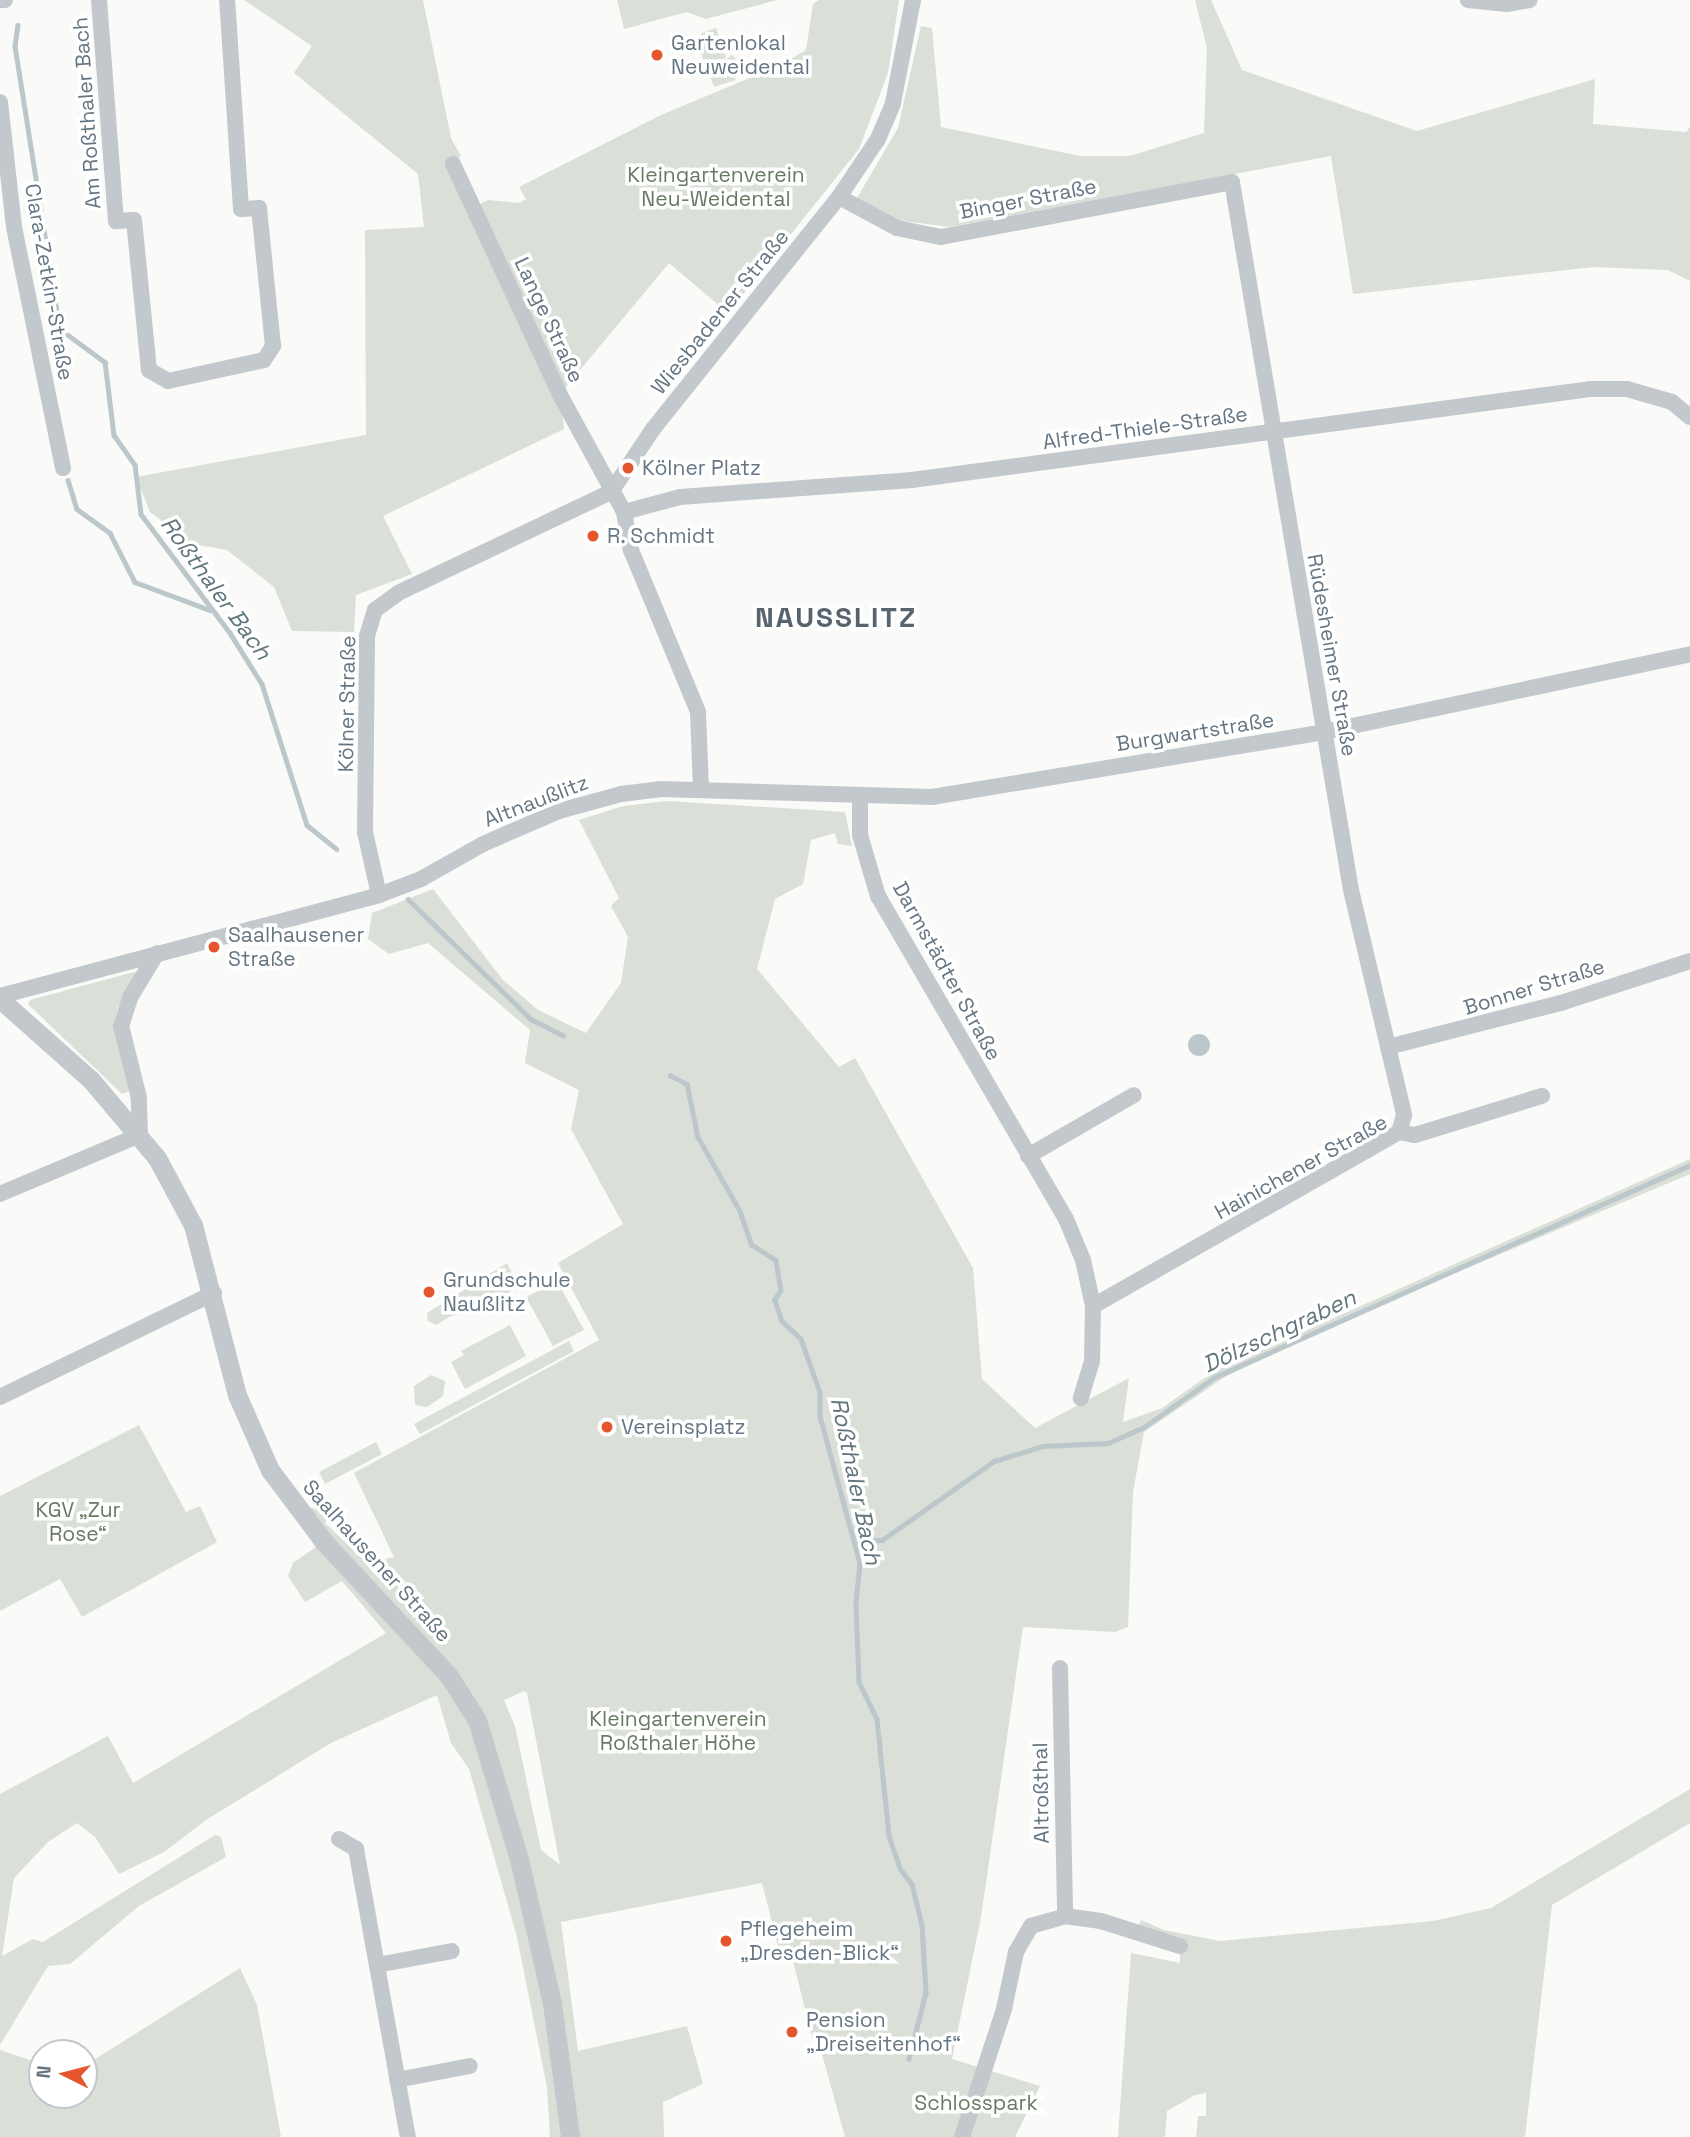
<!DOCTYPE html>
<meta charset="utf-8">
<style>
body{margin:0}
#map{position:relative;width:1690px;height:2137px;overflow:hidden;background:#fafaf8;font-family:"Space Grotesk",sans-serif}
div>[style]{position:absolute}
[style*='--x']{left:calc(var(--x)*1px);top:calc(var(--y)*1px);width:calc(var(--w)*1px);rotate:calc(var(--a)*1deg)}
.green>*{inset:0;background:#dadfd7}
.water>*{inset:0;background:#bbc7cb}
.round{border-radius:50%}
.stream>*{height:4.5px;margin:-2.25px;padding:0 2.25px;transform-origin:2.25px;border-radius:2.25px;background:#bbc7cb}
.minor>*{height:16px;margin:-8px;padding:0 8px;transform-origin:8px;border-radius:8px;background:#c3c8cc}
.tertiary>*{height:19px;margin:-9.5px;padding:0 9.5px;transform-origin:9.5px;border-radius:9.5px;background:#c3c8cc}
.dots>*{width:19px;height:19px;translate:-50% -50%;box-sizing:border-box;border:4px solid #fff;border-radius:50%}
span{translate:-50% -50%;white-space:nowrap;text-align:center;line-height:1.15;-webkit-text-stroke:7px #fff;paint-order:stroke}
.poi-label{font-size:21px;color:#657683}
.left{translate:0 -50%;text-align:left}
.street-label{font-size:21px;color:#657683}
.park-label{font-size:21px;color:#687a64}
.water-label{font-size:23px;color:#60757c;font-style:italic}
.district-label{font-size:28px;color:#57646e;font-weight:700;letter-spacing:2px}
.north{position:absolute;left:28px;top:2039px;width:70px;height:70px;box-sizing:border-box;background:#fff;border:2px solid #c1c8cd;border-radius:50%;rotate:276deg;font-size:19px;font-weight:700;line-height:28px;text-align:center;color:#657683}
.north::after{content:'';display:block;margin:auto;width:24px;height:32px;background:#e4572e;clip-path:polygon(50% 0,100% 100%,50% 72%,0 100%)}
</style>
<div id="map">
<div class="green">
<i style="clip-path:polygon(244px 0,423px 0,451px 138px,461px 156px,453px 164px,473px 208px,488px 200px,520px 203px,526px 199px,519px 187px,661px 115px,783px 64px,806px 50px,813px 4px,819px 0,899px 0,888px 73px,859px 149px,728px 313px,669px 263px,560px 394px,564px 429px,383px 516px,412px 574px,356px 595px,354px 632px,292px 631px,274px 587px,227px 550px,193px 544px,150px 512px,136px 477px,366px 435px,365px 230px,424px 227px,418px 174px,294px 73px,312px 46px)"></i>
<i style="clip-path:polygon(617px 0,777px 0,706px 19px,687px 12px,624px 29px)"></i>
<i style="clip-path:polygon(1195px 0,1211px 0,1242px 70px,1417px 131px,1595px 79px,1593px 124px,1686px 132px,1690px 127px,1690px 281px,1668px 270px,1594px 267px,1353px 294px,1331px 156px,949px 227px,889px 219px,857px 198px,898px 128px,921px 26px,932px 28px,941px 127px,1080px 156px,1130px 156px,1204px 133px,1207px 48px)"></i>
<i style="clip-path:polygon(716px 28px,726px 57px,721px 63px,732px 55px,739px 62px,730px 72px,736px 80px,714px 87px,697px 43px,702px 33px)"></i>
<i style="clip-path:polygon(evenodd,668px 801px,845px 812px,852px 846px,838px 844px,835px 833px,811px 840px,803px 884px,775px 899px,757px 969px,839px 1067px,855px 1058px,973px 1268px,982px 1379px,1035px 1428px,1129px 1378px,1123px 1422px,1162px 1408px,1213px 1372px,1690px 1159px,1690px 1174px,1330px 1326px,1225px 1377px,1144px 1432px,1133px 1492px,1128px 1627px,1115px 1632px,1023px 1627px,981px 1917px,952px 2059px,1040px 2086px,1015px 2137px,845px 2137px,818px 2040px,813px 2041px,789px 1945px,778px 1946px,762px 1883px,561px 1922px,578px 2051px,687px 2026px,703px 2084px,663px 2102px,664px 2137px,550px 2137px,547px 2087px,517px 1937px,469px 1769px,451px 1743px,437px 1695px,331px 1743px,206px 1820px,164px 1852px,119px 1874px,95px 1837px,77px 1823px,48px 1842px,14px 1878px,2px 1956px,33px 1939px,43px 1942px,215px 1835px,221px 1837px,226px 1857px,139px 1906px,70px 1964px,48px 1966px,0 2045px,0 1794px,108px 1736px,133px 1783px,386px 1633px,342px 1581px,305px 1602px,288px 1576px,293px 1563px,323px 1542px,291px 1501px,331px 1514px,325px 1523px,367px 1563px,394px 1557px,354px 1473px,599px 1340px,558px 1263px,623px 1224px,571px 1129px,579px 1090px,525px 1063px,530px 1030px,428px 943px,389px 954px,368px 939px,372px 913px,433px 889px,503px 980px,538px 1010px,586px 1033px,621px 983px,628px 937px,611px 906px,619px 898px,579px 820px,623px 806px,668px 801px,524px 1691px,527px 1693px,560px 1865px,541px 1850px,515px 1726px,504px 1700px,524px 1691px)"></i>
<i style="clip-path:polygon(134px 972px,138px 975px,118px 1007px,113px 1025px,129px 1091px,122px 1094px,28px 1004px,30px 1000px)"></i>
<i style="clip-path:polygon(507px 1263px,518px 1285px,488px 1310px,451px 1316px,436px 1325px,428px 1321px,427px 1313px)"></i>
<i style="clip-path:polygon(557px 1281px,584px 1330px,553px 1346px,526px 1297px)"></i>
<i style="clip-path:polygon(510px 1325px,526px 1356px,465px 1389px,451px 1362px,464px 1355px,461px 1351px)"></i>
<i style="clip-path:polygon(569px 1341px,574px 1351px,420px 1434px,414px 1424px)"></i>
<i style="clip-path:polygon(431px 1375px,445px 1381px,443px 1396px,427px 1407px,415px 1405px,414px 1386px)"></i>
<i style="clip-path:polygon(139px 1425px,186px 1512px,200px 1506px,217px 1542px,82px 1617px,60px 1579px,0 1611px,0 1496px)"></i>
<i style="clip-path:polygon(376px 1442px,382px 1454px,325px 1484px,319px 1472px)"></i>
<i style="clip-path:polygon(1690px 1789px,1690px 1823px,1552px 1905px,1525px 2137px,1196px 2137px,1198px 2116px,1206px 2116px,1206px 2093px,1195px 2095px,1167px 2111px,1165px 2137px,1118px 2137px,1131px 1953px,1180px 1963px,1180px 1946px,1137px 1932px,1141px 1920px,1164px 1930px,1220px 1941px,1433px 1921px,1491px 1908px)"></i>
<i style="clip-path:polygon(240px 1968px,257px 2005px,281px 2137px,0 2137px,0 2050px,42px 2064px,42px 2095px,84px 2095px,84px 2066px)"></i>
</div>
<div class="water">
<i class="round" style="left:1188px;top:1034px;width:22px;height:22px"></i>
</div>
<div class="stream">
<i style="--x:18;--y:25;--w:21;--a:98"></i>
<i style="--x:15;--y:46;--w:287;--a:81"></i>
<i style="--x:60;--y:329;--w:56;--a:36.3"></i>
<i style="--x:105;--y:362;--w:74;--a:83"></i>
<i style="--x:114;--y:435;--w:37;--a:55"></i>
<i style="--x:135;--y:465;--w:49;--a:83"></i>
<i style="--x:141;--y:514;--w:149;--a:53.2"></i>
<i style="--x:230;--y:633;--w:60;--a:57.9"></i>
<i style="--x:262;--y:684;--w:148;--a:72.3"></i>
<i style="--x:307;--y:825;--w:38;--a:39"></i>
<i style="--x:68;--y:480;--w:30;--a:73"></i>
<i style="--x:77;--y:509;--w:41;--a:36"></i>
<i style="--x:110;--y:533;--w:55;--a:63"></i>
<i style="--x:135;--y:582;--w:80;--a:20.5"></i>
<i style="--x:408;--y:899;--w:172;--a:44.3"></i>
<i style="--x:531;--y:1019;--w:36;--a:27"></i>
<i style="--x:670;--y:1075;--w:19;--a:28"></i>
<i style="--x:687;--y:1084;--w:54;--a:78.3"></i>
<i style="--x:698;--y:1137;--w:85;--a:60.4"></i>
<i style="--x:740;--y:1211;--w:36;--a:71"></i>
<i style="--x:752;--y:1245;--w:28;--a:32"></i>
<i style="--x:776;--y:1260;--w:30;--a:81"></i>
<i style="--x:781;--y:1290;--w:12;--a:121"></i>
<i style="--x:775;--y:1300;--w:22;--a:72"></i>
<i style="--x:782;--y:1321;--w:26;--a:43"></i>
<i style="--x:801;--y:1339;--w:56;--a:70.3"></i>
<i style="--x:820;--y:1392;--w:24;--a:90"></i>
<i style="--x:820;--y:1416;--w:152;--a:74.8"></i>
<i style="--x:860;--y:1563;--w:41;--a:95.6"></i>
<i style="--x:856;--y:1604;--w:78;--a:87.8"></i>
<i style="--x:859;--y:1682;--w:41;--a:64.1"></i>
<i style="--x:877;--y:1719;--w:118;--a:84.1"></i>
<i style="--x:889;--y:1836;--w:34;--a:71"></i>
<i style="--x:900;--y:1868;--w:20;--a:53"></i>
<i style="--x:912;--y:1884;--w:42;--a:76.3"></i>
<i style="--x:922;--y:1925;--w:68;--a:86.6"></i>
<i style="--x:926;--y:1993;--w:68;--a:104.4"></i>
<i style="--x:854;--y:1541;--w:28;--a:-2"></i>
<i style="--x:882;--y:1540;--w:137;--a:-35.2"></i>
<i style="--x:994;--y:1461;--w:51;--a:-17"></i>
<i style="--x:1043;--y:1446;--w:65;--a:-2.6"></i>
<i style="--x:1108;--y:1443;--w:39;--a:-24"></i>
<i style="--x:1144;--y:1427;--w:87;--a:-35.2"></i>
<i style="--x:1215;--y:1377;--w:520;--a:-24.05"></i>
</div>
<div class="minor">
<i style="--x:0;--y:0;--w:5;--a:0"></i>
<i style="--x:99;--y:0;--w:222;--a:85.6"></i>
<i style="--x:116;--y:221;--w:18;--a:-3"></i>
<i style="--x:134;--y:220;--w:151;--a:84.3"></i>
<i style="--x:149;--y:370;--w:22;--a:30"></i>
<i style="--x:168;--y:381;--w:98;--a:-12.3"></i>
<i style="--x:264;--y:360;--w:17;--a:-57"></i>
<i style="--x:273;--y:346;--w:139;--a:-95.8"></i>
<i style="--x:259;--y:208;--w:18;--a:177"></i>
<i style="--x:241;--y:209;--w:209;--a:-93.8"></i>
<i style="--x:1468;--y:0;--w:39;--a:6"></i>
<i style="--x:1507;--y:4;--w:23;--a:-10"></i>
<i style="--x:0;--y:102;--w:126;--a:83.6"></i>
<i style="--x:14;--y:227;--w:246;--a:78.5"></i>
<i style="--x:453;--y:164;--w:255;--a:65.1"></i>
<i style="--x:560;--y:395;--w:133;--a:61.3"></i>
<i style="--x:624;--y:512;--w:58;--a:-15"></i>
<i style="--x:680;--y:497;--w:233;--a:-4.2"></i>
<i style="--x:912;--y:480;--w:684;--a:-7.64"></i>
<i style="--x:1590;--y:389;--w:37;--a:0"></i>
<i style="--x:1627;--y:389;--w:47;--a:16.1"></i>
<i style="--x:1672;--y:402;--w:23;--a:40"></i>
<i style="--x:839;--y:197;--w:66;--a:28.1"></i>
<i style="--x:897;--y:228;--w:45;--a:11.6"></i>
<i style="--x:941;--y:237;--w:296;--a:-10.7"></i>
<i style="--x:1232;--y:182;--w:718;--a:80.46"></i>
<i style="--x:1351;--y:890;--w:231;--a:76.7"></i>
<i style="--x:1404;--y:1115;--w:18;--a:106"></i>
<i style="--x:624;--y:512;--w:39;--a:80"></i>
<i style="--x:631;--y:550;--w:175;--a:67.5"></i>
<i style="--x:698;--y:712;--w:77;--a:87.8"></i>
<i style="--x:860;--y:797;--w:38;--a:90"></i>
<i style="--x:860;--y:835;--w:64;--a:73.6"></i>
<i style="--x:878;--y:896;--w:374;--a:59.8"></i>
<i style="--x:1066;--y:1219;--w:44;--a:67.5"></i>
<i style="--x:1083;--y:1260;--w:47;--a:77.7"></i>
<i style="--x:1093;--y:1306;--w:55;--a:91"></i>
<i style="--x:1092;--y:1361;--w:39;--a:107"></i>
<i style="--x:379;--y:895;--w:65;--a:-102.5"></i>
<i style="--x:365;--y:832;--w:196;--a:-89.4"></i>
<i style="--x:367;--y:636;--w:27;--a:-73"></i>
<i style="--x:375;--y:610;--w:29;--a:-36"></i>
<i style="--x:398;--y:593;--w:236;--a:-25.4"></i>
<i style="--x:611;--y:492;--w:76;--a:-56.3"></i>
<i style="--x:653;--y:429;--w:297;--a:-51.3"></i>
<i style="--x:839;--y:197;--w:70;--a:-56.1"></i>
<i style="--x:878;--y:139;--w:39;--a:-67"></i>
<i style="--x:893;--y:103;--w:105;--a:-79"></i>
<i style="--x:0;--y:996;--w:392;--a:-14.9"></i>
<i style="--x:379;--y:895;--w:45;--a:-20.9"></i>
<i style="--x:421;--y:879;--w:71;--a:-29.4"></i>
<i style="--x:483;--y:844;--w:83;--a:-23.5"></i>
<i style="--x:559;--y:811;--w:64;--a:-15.3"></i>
<i style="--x:621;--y:794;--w:39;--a:-7"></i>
<i style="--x:660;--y:789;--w:272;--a:1.7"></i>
<i style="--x:932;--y:797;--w:397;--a:-9.4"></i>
<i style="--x:1324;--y:732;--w:374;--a:-12"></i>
<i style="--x:1388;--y:1047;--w:179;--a:-14.3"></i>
<i style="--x:1561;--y:1003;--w:136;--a:-18"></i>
<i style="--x:1028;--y:1156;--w:122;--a:-29.9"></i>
<i style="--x:0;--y:1194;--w:152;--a:-22.9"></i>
<i style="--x:140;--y:1135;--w:37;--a:-92"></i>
<i style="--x:139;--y:1098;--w:74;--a:-104"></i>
<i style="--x:121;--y:1026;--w:32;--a:-72"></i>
<i style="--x:131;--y:996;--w:50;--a:-58.8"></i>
<i style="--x:1093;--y:1306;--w:352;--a:-29.6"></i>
<i style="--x:1399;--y:1132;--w:16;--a:11"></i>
<i style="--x:1415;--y:1135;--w:133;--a:-17.1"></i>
<i style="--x:0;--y:1397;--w:238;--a:-25.9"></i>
<i style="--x:1060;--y:1668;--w:248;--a:88.8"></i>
<i style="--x:339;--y:1839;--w:20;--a:30"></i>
<i style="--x:356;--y:1849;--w:293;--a:79.8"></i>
<i style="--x:377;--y:1965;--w:76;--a:-10.6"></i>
<i style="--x:397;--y:2080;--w:74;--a:-10.9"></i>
<i style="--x:962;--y:2137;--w:135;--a:-71.8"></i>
<i style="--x:1004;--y:2009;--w:58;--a:-78.1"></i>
<i style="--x:1016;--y:1952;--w:30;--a:-60"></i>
<i style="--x:1031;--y:1926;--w:35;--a:-16"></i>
<i style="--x:1065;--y:1916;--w:36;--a:8"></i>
<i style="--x:1101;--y:1921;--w:83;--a:17.6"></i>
</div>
<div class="tertiary">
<i style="--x:0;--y:999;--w:122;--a:41.7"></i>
<i style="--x:91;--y:1080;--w:102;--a:49.8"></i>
<i style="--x:157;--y:1158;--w:76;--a:61.8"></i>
<i style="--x:193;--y:1225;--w:176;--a:75.5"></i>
<i style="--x:237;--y:1395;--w:82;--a:66.3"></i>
<i style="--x:270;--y:1470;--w:90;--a:53.1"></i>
<i style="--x:324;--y:1542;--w:183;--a:47"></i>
<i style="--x:449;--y:1676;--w:52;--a:57.5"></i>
<i style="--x:477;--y:1720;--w:145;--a:73.2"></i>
<i style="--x:519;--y:1859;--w:148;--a:77.1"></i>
<i style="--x:552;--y:2003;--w:135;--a:82.3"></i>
</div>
<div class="dots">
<i style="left:657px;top:55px;background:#e4572e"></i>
<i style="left:628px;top:468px;background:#e4572e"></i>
<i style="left:593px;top:536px;background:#e4572e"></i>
<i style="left:214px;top:947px;background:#e4572e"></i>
<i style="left:429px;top:1292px;background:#e4572e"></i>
<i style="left:607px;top:1427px;background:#e4572e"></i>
<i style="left:726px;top:1941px;background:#e4572e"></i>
<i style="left:792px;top:2032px;background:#e4572e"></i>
</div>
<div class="poi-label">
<span class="left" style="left:671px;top:55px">Gartenlokal<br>Neuweidental</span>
<span class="left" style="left:642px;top:468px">Kölner Platz</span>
<span class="left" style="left:607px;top:536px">R. Schmidt</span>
<span class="left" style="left:228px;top:947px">Saalhausener<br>Straße</span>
<span class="left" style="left:443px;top:1292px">Grundschule<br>Naußlitz</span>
<span class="left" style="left:621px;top:1427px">Vereinsplatz</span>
<span class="left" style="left:740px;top:1941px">Pflegeheim<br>„Dresden-Blick“</span>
<span class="left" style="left:806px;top:2032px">Pension<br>„Dreiseitenhof“</span>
</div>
<div class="street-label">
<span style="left:87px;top:113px;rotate:-94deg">Am Roßthaler Bach</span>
<span style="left:1028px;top:199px;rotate:-11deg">Binger Straße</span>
<span style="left:49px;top:282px;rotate:80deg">Clara-Zetkin-Straße</span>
<span style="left:720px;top:312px;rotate:-51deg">Wiesbadener Straße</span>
<span style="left:549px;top:320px;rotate:65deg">Lange Straße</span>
<span style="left:1145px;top:428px;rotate:-8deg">Alfred-Thiele-Straße</span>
<span style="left:1332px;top:655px;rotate:80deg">Rüdesheimer Straße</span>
<span style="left:347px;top:704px;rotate:-89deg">Kölner Straße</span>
<span style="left:1195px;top:732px;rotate:-9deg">Burgwartstraße</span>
<span style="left:536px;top:801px;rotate:-21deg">Altnaußlitz</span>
<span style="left:947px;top:971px;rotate:61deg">Darmstädter Straße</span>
<span style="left:1534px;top:987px;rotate:-17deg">Bonner Straße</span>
<span style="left:1301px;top:1167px;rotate:-29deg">Hainichener Straße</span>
<span style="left:377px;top:1561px;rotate:48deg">Saalhausener Straße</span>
<span style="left:1041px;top:1793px;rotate:-91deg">Altroßthal</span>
</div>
<div class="park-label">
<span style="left:716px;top:187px">Kleingartenverein<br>Neu-Weidental</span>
<span style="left:78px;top:1522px">KGV „Zur<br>Rose“</span>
<span style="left:678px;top:1731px">Kleingartenverein<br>Roßthaler Höhe</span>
<span style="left:976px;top:2103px">Schlosspark</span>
</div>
<div class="water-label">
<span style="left:216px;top:588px;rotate:54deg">Roßthaler Bach</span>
<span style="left:1279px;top:1331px;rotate:-25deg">Dölzschgraben</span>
<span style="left:856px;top:1481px;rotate:78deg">Roßthaler Bach</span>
</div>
<div class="district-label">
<span style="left:836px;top:617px">NAUSSLITZ</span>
</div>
<div class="north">N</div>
</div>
